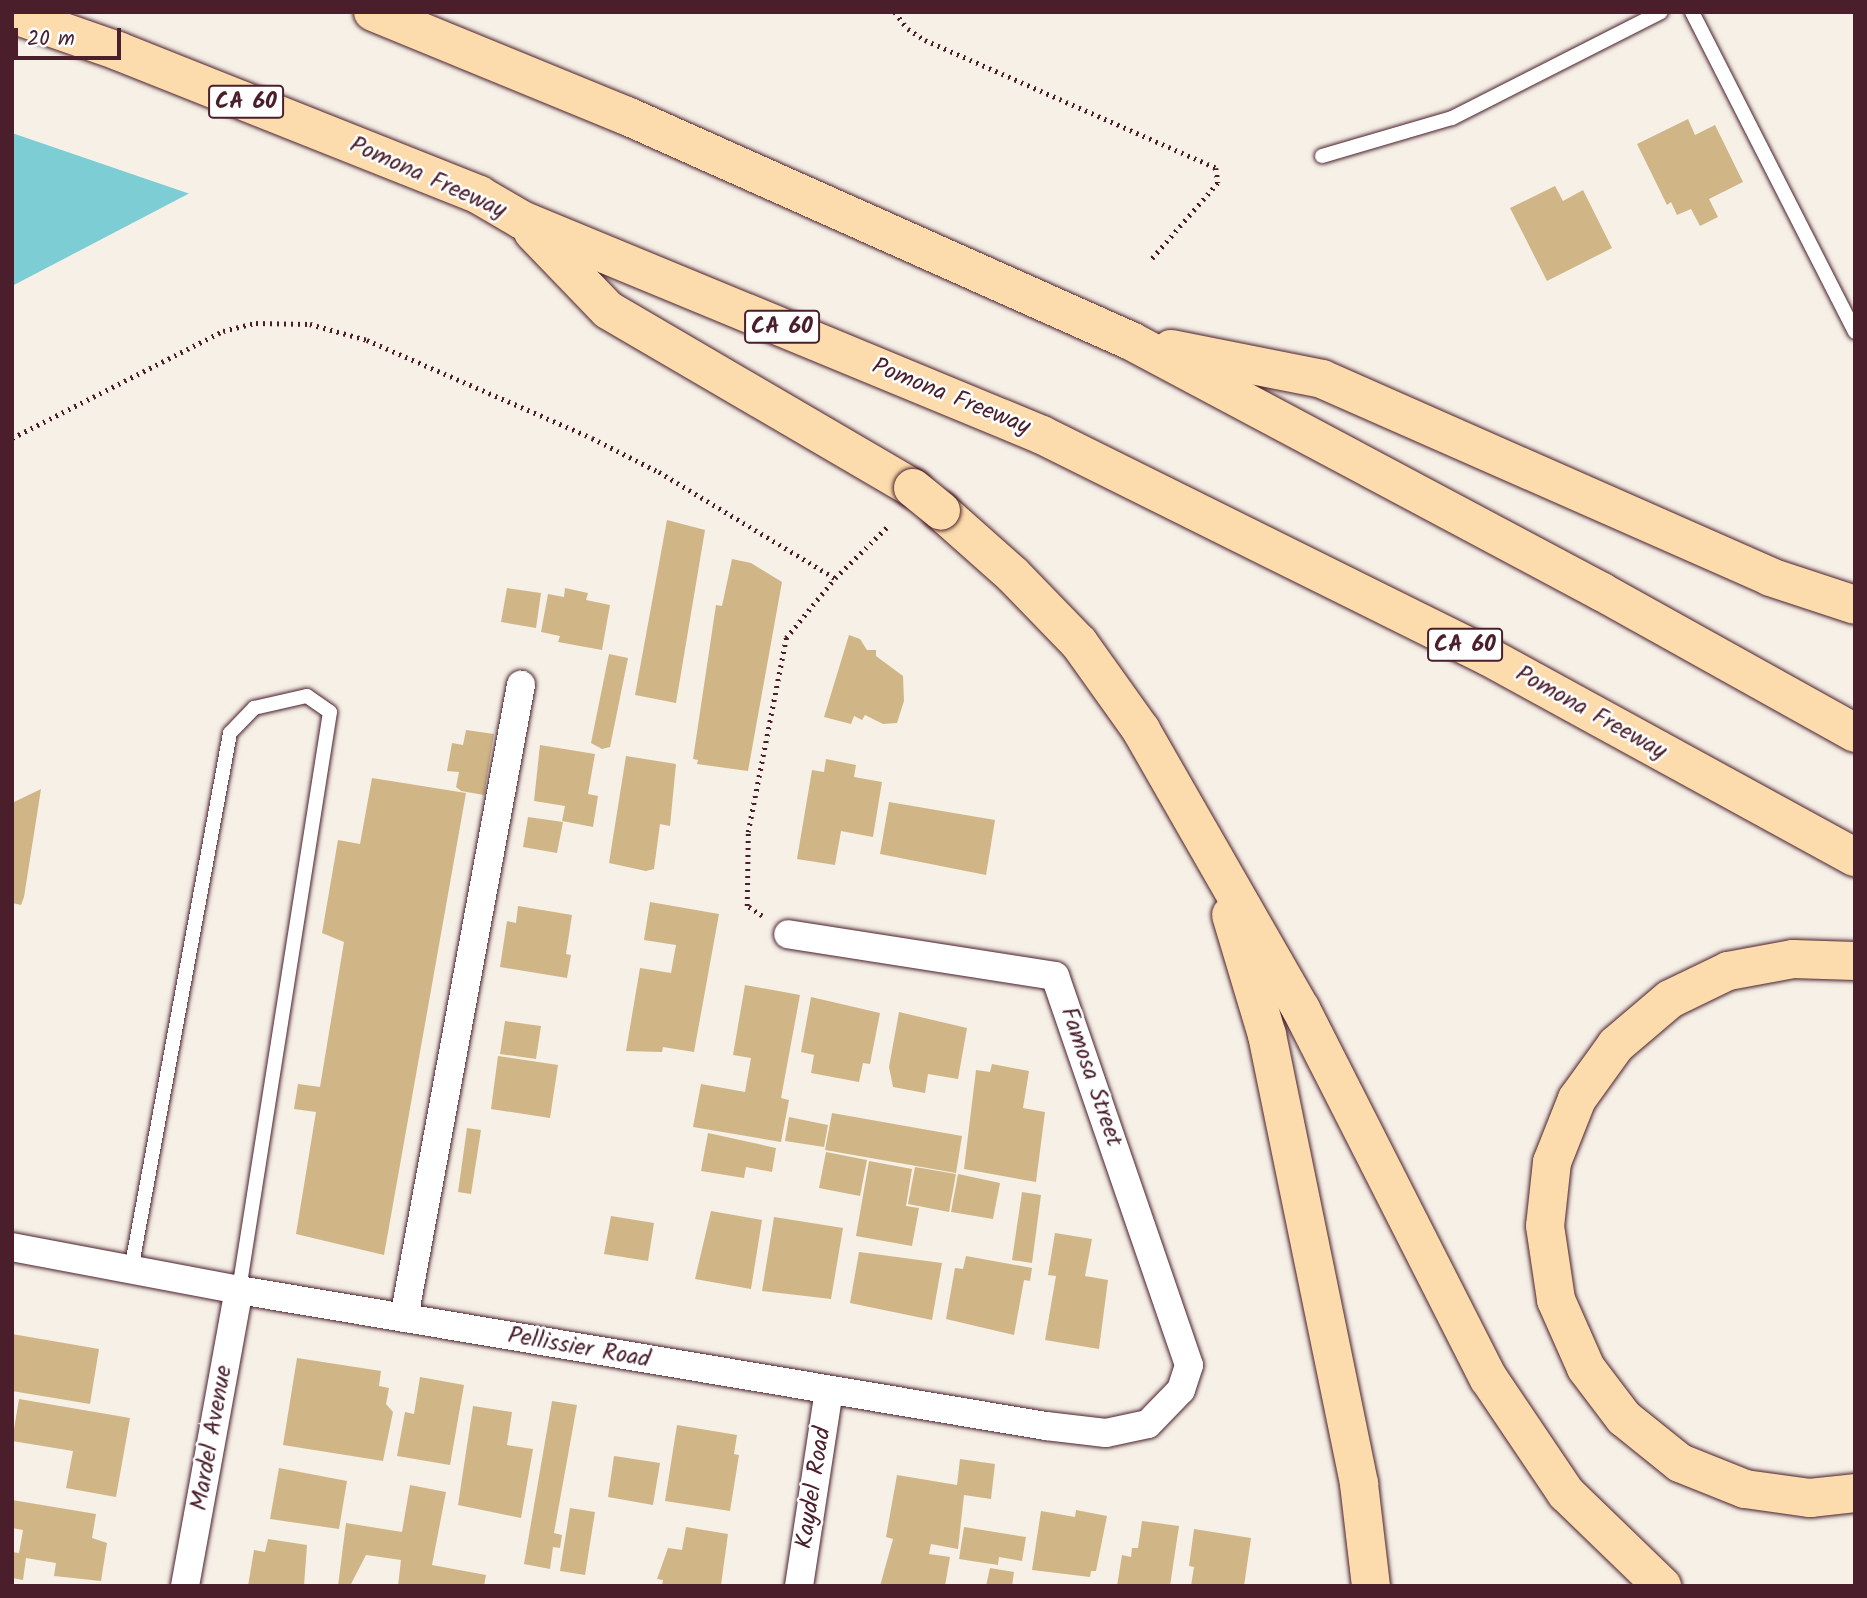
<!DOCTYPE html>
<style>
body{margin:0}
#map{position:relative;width:1867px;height:1598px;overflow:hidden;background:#f6f0e7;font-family:Kalam,sans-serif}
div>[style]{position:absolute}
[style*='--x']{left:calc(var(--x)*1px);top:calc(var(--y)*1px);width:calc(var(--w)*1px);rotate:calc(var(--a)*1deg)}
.water>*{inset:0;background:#7ccdd4}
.pier>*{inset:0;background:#f6f0e7}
.building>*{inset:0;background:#d0b686}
.path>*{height:4.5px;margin-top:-2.25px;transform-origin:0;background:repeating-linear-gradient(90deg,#4a1f2b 0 2px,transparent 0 7px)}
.roads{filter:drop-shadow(0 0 2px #4a1f2b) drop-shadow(0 0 2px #4a1f2b)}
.service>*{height:14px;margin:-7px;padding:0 7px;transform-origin:7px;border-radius:7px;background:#fff}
.minor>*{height:28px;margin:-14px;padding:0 14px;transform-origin:14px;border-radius:14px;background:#fff}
.motorway>*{height:38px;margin:-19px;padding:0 19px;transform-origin:19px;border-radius:19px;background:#fcdcac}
.bridges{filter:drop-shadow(0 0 2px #4a1f2b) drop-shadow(0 0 2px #4a1f2b)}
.motorway-bridge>*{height:38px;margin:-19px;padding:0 19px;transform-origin:19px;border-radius:19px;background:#fcdcac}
span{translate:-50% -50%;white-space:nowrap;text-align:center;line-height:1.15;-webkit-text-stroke:5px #fff;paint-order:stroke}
.shield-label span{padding:2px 5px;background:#fff;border:2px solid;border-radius:5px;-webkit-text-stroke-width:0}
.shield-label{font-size:23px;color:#4a1f2b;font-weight:700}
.street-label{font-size:24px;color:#4a1f2b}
.frame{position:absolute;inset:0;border:14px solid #4a1f2b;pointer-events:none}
.scale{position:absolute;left:14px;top:28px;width:107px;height:32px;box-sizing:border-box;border:4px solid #4a1f2b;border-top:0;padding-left:9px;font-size:21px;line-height:24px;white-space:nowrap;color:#4a1f2b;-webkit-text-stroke:5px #fff;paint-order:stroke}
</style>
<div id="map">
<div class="water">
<i style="clip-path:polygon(12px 12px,536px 12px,12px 286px)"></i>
</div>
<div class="pier">
<i style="clip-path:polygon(12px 12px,539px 12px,193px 195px,12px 133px)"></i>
</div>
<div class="building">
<i style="clip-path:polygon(1688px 119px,1695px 135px,1715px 125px,1743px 182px,1709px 199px,1718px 217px,1700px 226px,1691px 209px,1677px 215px,1671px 202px,1667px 205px,1637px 144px)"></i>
<i style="clip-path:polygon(1555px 186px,1563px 201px,1583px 190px,1612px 248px,1547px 281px,1510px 208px)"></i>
<i style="clip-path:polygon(667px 520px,705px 530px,676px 703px,635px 695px)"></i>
<i style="clip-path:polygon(732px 559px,751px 563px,782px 582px,748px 771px,697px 764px,698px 760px,693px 759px,716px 605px,722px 606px)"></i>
<i style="clip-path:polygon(507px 588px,541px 593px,536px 628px,501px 622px)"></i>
<i style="clip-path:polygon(565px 588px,588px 593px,586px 600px,610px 605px,602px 650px,558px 642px,560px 636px,541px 632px,548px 594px,564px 597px)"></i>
<i style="clip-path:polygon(849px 635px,860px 639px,867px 650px,876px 650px,876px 656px,903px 676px,904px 701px,897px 723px,883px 724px,865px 715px,862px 720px,854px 716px,851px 724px,824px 717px)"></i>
<i style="clip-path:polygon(609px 654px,628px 658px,610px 747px,602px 749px,591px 743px)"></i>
<i style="clip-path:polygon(466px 730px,494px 734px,484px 795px,461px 791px,456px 787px,459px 772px,447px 771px,452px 743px,463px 745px)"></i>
<i style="clip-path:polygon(540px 745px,595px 754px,588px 794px,598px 796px,593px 827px,562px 821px,565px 806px,534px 801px)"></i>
<i style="clip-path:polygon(626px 756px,676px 764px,670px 826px,660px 824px,654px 869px,646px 871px,609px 863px)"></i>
<i style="clip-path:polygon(826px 759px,856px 765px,854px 777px,882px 782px,873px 837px,841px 831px,835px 865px,797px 859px,812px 770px,824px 772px)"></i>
<i style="clip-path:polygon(372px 778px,466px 793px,384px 1255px,296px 1234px,316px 1112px,294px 1109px,298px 1084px,320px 1087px,344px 942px,322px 933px,338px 840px,360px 844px)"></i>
<i style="clip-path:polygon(41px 789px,24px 897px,21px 905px,12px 903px,12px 803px)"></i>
<i style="clip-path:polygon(889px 802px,995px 820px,986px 875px,880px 854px)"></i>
<i style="clip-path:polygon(528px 817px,563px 822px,557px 853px,523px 847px)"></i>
<i style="clip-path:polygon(650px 902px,719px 914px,694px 1052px,663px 1047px,662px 1052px,626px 1051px,640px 968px,671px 973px,676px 945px,644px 940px)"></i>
<i style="clip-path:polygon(518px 906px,572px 915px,566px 954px,571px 955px,567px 978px,500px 967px,507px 921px,516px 923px)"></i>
<i style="clip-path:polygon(745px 985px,800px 995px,781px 1098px,789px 1100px,781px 1142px,693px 1127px,701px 1084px,745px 1092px,751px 1058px,733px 1055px)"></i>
<i style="clip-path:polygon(811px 997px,880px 1013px,870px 1064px,863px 1063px,859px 1082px,811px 1073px,814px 1055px,801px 1052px)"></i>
<i style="clip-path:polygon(899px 1012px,967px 1028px,958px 1079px,928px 1074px,925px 1093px,893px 1087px,889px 1067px)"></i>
<i style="clip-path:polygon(505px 1021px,541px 1026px,536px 1059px,500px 1054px)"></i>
<i style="clip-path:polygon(498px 1056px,558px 1065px,550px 1118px,491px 1109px)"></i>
<i style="clip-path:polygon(992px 1064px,1029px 1071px,1023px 1108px,1045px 1112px,1036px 1182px,964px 1169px,976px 1070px,990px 1072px)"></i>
<i style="clip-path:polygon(832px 1113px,962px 1136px,956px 1173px,825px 1150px)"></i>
<i style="clip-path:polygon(789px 1117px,828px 1125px,824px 1147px,785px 1141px)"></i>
<i style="clip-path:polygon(467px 1128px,481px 1130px,471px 1194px,458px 1192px)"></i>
<i style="clip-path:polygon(708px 1133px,776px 1148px,772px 1172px,746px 1167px,744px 1178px,701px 1171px)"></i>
<i style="clip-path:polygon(826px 1152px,867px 1160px,860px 1196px,819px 1188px)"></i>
<i style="clip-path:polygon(869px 1161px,912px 1169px,906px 1206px,919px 1208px,912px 1246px,856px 1236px)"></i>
<i style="clip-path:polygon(915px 1167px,956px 1174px,949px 1212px,908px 1204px)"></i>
<i style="clip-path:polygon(958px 1174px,1000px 1183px,993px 1219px,951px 1212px)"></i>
<i style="clip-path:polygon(1022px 1192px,1041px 1195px,1032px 1263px,1012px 1260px)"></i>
<i style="clip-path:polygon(711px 1211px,762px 1220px,751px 1289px,695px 1279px)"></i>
<i style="clip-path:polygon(611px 1216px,654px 1223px,648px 1261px,604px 1254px)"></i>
<i style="clip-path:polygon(774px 1217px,843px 1228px,831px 1299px,762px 1291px)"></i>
<i style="clip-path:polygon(1055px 1233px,1092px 1239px,1085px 1276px,1108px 1280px,1099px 1349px,1045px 1340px,1056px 1276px,1048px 1275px)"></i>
<i style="clip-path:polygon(859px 1252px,942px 1263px,932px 1320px,850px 1303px)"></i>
<i style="clip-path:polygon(966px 1256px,1032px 1268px,1030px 1281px,1024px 1280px,1014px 1335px,946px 1319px,955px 1268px,963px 1269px)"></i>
<i style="clip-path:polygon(12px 1334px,99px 1349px,90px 1404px,12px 1391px)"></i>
<i style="clip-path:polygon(297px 1358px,381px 1371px,379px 1386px,389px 1388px,386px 1404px,393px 1412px,383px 1461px,283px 1445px)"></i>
<i style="clip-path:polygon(420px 1377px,464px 1385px,450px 1465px,397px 1456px,405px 1412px,414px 1414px)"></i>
<i style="clip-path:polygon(19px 1399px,130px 1418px,116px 1497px,66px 1488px,73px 1451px,12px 1441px)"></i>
<i style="clip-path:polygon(552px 1401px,577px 1405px,554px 1533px,562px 1535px,560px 1548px,553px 1547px,550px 1569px,524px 1564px)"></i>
<i style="clip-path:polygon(473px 1406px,512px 1412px,507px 1445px,533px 1449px,521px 1518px,458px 1505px)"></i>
<i style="clip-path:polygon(677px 1425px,737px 1435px,734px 1454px,739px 1455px,730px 1511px,665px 1501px)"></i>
<i style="clip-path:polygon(614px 1456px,660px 1463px,653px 1505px,608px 1497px)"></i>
<i style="clip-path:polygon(960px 1459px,995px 1464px,991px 1499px,964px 1495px,958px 1549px,931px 1544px,929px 1554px,950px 1557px,945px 1586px,880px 1586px,893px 1539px,886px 1537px,897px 1475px,957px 1485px)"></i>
<i style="clip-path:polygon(279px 1468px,347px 1481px,339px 1529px,270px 1519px)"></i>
<i style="clip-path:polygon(410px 1485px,446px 1492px,432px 1565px,486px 1575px,484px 1586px,398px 1586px,401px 1560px,366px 1555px,350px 1586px,338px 1586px,346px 1523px,402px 1532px)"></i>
<i style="clip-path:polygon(12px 1500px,96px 1514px,92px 1538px,107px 1543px,101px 1581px,54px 1576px,56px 1563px,26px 1558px,23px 1580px,12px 1578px,12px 1552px,19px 1553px,23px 1530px,12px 1528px)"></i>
<i style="clip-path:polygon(570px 1508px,595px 1512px,585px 1575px,560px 1571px)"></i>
<i style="clip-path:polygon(1076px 1510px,1107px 1516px,1096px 1571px,1091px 1571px,1090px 1577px,1032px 1570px,1041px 1511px,1075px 1517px)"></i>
<i style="clip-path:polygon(1142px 1521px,1179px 1526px,1170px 1586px,1117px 1586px,1122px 1555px,1131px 1557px,1132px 1548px,1138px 1548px)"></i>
<i style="clip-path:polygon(686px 1527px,728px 1534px,721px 1585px,662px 1586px,663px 1580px,657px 1579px,668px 1548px,682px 1550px)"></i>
<i style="clip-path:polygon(964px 1527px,1026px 1537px,1022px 1561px,999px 1557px,998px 1565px,959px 1559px)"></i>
<i style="clip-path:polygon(1194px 1529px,1251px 1538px,1244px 1586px,1191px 1586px,1194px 1567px,1189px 1566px)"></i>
<i style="clip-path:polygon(268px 1539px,307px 1545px,304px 1586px,248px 1586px,254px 1550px,265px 1552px)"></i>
<i style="clip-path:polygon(990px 1568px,1014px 1572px,1012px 1586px,986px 1586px)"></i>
</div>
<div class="path">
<i style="--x:895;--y:12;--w:21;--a:53"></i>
<i style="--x:908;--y:29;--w:20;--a:33"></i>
<i style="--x:925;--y:40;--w:318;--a:23.7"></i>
<i style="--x:1216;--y:168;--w:15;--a:82"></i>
<i style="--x:1218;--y:183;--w:101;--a:131"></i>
<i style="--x:12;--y:438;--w:237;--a:-26.9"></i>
<i style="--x:223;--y:331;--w:34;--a:-14"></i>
<i style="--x:256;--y:323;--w:54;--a:1.1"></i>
<i style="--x:310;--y:324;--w:59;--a:15.7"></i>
<i style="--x:367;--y:340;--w:245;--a:23.5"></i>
<i style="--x:592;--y:438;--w:75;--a:26.9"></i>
<i style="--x:659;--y:472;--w:205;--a:31.1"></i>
<i style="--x:762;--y:916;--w:18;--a:-146"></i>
<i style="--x:747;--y:906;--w:74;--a:-89.2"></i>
<i style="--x:748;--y:832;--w:198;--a:-78.9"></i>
<i style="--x:786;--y:638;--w:77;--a:-50.8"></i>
<i style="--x:835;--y:578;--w:73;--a:-44.4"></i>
</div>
<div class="roads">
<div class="service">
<i style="--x:1692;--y:12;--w:359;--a:63"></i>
<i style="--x:1322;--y:156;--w:135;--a:-16.3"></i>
<i style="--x:1452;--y:118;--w:234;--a:-26.9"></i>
<i style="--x:131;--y:1270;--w:546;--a:-79.55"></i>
<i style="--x:230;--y:733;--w:35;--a:-46"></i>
<i style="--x:254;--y:708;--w:54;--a:-12.8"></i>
<i style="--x:307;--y:696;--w:28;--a:35"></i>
<i style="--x:330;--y:712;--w:585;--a:98.95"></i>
</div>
<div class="minor">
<i style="--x:12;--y:1247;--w:231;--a:10.7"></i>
<i style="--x:239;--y:1290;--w:818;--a:9.57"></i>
<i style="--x:1046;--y:1426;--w:60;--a:6.7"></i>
<i style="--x:1106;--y:1433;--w:43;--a:-12.1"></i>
<i style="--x:1148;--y:1424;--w:47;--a:-45.9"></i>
<i style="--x:1181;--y:1390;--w:26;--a:-72"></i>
<i style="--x:1189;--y:1365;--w:411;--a:-109"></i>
<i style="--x:1055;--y:976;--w:270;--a:-171.1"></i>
<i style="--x:404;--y:1318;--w:644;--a:-79.53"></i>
<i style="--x:185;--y:1586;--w:301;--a:-79.7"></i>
<i style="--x:799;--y:1586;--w:197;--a:-81.3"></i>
</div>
<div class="motorway">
<i style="--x:373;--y:12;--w:274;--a:22.3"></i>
<i style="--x:627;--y:116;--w:552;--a:24.06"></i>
<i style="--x:1131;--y:341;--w:534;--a:28.05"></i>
<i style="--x:1602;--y:592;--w:290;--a:29.1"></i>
<i style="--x:12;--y:14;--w:112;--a:19.2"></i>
<i style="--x:118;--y:51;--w:389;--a:21.7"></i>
<i style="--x:479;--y:195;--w:50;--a:30.2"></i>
<i style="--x:522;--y:220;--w:563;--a:22.46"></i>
<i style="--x:1042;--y:435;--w:499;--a:26.4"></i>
<i style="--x:1489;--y:657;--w:417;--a:28.7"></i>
<i style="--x:533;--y:232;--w:108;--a:46.1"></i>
<i style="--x:608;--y:310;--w:353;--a:30.3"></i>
<i style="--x:1171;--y:349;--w:154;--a:11.2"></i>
<i style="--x:1322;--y:379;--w:490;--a:23.8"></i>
<i style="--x:1770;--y:577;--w:89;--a:18.2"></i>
<i style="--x:941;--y:511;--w:96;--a:41.6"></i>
<i style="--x:1013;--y:575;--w:95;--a:45.9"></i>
<i style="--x:1079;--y:643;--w:107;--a:54.5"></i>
<i style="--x:1141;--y:730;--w:322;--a:60.2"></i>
<i style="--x:1301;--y:1009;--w:415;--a:63.1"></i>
<i style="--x:1489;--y:1379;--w:138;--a:56"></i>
<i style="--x:1566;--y:1493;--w:134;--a:44.1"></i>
<i style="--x:1231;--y:915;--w:125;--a:73.3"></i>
<i style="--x:1267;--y:1035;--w:458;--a:78.4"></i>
<i style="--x:1359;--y:1484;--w:103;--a:83.3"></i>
<i style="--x:1855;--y:961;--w:62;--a:-178.2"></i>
<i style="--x:1793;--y:959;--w:66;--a:169.5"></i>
<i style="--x:1728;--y:971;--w:64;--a:154.2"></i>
<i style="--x:1670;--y:999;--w:71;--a:139.6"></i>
<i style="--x:1616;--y:1045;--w:67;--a:125.8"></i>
<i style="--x:1577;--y:1099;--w:68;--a:111.6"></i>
<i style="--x:1552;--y:1162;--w:64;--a:96.2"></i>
<i style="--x:1545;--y:1226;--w:75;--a:81.5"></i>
<i style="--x:1556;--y:1300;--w:74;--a:66.2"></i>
<i style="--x:1586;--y:1368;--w:63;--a:52.8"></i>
<i style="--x:1624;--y:1418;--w:72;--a:38.8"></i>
<i style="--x:1680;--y:1463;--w:70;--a:21.8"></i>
<i style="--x:1745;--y:1489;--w:66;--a:7.9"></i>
<i style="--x:1810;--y:1498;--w:45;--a:-6.3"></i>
</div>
</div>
<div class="bridges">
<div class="motorway-bridge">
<i style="--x:913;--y:488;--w:36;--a:39"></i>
</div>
</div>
<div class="shield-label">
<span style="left:246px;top:102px">CA 60</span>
<span style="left:782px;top:327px">CA 60</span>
<span style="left:1465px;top:645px">CA 60</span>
</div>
<div class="street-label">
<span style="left:428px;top:178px;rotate:24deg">Pomona Freeway</span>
<span style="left:951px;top:397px;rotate:22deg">Pomona Freeway</span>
<span style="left:1591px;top:713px;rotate:29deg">Pomona Freeway</span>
<span style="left:1091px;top:1077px;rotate:71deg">Famosa Street</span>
<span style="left:579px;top:1348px;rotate:10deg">Pellissier Road</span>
<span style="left:212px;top:1438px;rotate:-80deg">Mardel Avenue</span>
<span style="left:814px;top:1488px;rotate:-81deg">Kaydel Road</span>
</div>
<div class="frame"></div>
<div class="scale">20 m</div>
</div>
